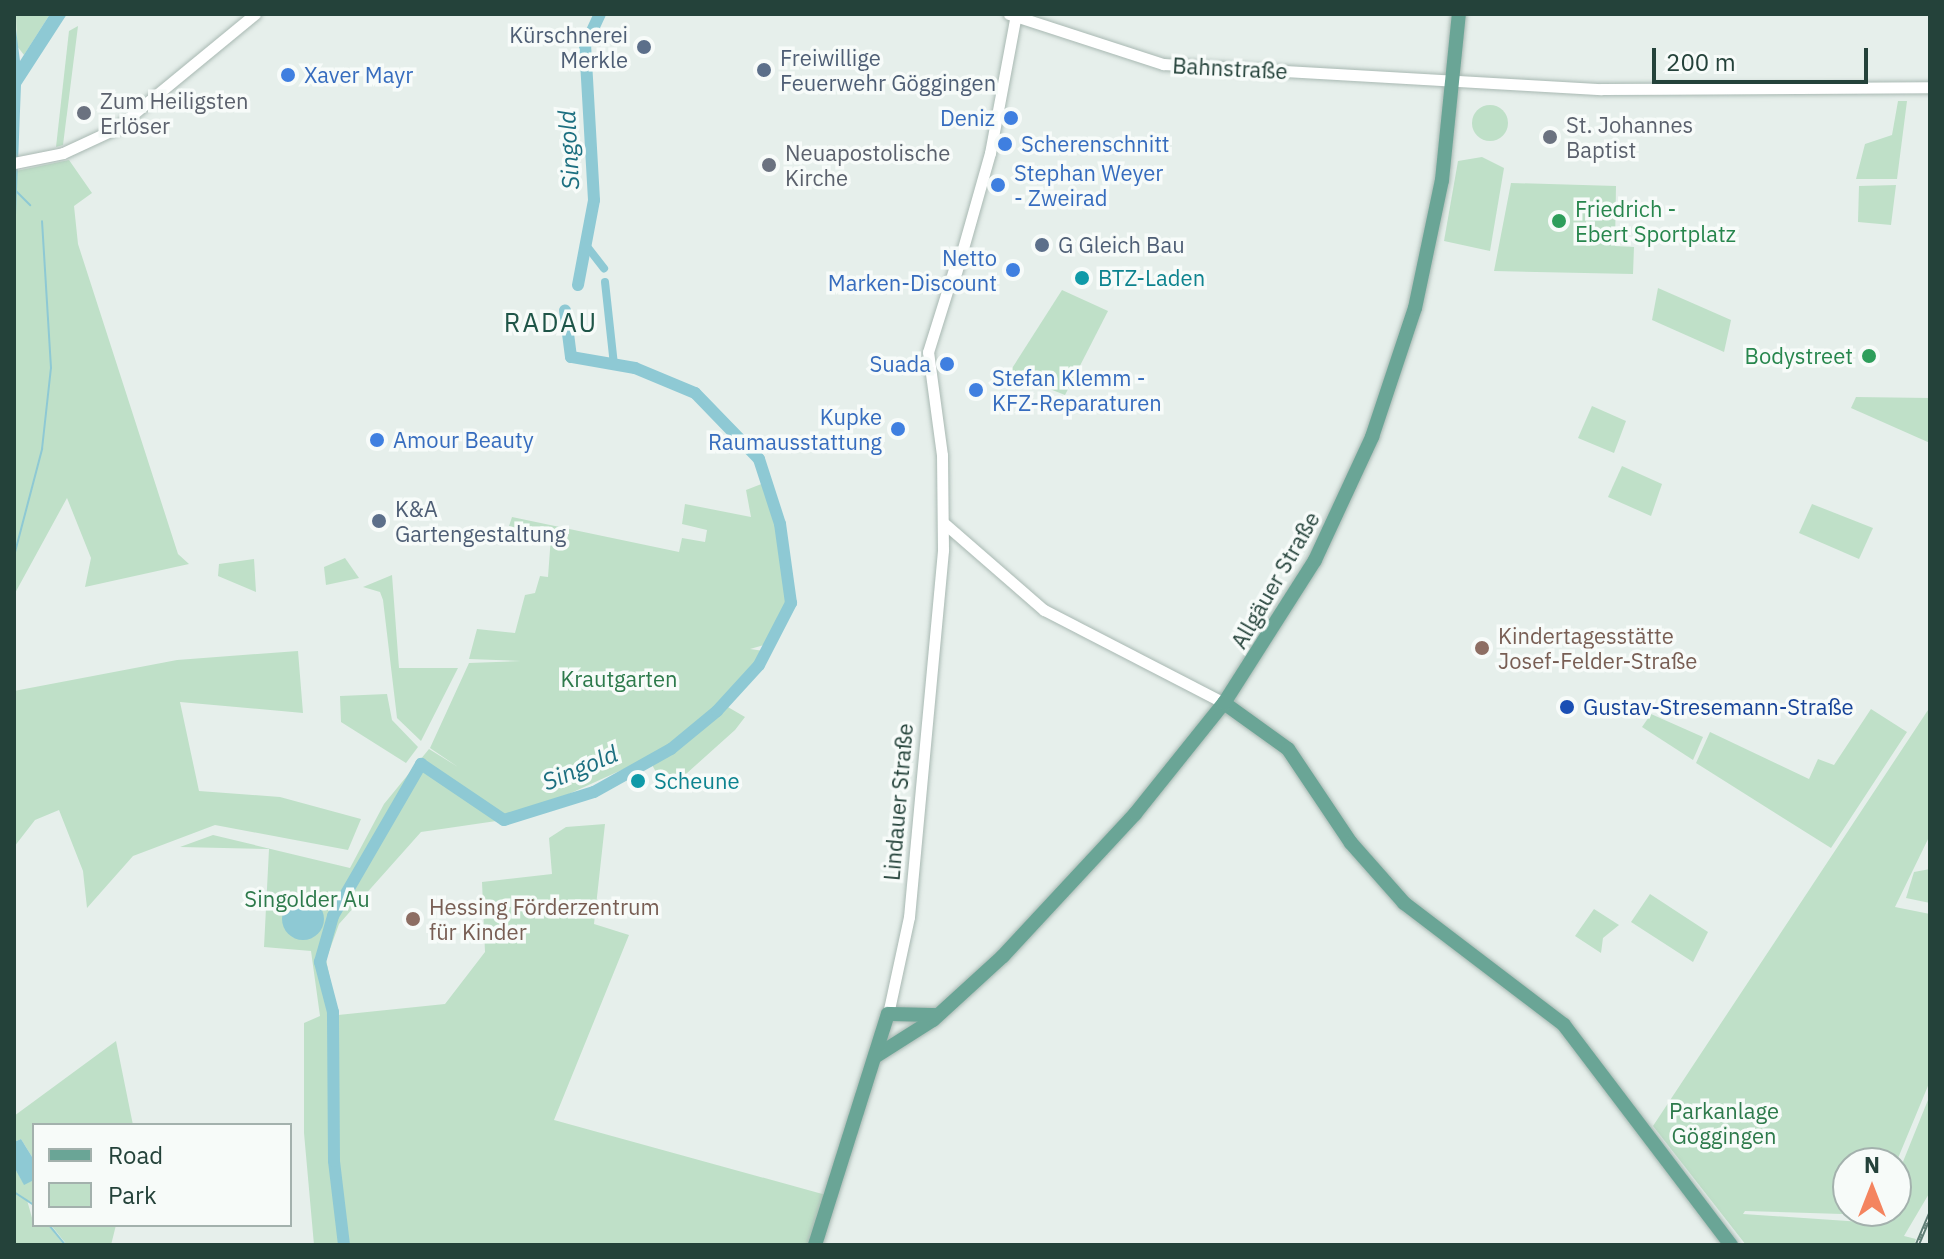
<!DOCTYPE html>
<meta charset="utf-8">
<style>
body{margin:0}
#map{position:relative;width:1944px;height:1259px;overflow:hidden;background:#e6efeb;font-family:"IBM Plex Sans",sans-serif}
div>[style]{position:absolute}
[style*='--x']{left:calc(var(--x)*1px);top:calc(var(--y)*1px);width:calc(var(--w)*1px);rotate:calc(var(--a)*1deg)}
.green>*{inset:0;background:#bfe0c8}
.round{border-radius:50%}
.water>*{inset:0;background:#8ec9d4}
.stream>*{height:2px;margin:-1px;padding:0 1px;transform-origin:1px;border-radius:1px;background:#8ec9d4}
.canal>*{height:8px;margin:-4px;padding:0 4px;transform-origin:4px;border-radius:4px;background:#8ec9d4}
.river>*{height:12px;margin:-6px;padding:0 6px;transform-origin:6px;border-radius:6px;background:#8ec9d4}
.roads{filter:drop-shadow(0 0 2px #a8b8b2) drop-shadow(0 0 2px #a8b8b2)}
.minor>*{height:11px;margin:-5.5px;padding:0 5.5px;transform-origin:5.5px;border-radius:5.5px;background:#fff}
.major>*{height:14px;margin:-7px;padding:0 7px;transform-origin:7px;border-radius:7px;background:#6aa596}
.tram>*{height:2px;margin:-1px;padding:0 1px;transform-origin:1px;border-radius:1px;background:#5f7d75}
.rail>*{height:5px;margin-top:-2.5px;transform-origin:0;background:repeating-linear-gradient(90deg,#f7fbf9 0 6px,#5f7d75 0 12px);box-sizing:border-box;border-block:2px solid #5f7d75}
.dots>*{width:22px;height:22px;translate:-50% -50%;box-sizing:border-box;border:4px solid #f7fbf9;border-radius:50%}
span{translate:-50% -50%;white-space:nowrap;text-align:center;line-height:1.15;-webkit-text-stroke:7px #f7fbf9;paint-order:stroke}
.service-label{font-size:22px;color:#4e5e75}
.right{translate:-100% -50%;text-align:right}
.left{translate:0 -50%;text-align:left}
.street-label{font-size:22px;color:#24423a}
.shop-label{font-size:22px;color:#366cbe}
.worship-label{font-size:22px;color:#5b616d}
.leisure-label{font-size:22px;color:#27864d}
.culture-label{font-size:22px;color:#0d838f}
.education-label{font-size:22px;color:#785e54}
.park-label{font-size:22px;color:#2d7a4b}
.transit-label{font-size:22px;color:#164399}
.water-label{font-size:24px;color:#1c6f80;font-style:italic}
.quarter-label{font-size:26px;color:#1f5548;letter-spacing:2px}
.frame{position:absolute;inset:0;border:16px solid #24423a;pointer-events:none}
.legend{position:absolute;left:32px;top:1123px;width:260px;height:104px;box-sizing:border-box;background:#f7fbf9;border:2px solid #a3b1ad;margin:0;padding:10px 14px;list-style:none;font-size:24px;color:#24423a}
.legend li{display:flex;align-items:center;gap:16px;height:40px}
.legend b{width:40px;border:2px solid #a3b1ad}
.north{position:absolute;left:1832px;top:1147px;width:80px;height:80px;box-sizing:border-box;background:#f7fbf9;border:2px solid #a3b1ad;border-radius:50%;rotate:0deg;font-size:22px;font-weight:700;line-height:32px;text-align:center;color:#24423a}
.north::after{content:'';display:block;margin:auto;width:28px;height:36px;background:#f4845f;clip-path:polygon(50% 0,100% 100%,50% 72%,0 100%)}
.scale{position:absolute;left:1652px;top:48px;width:216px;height:36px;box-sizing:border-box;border:4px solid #24423a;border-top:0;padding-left:10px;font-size:24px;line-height:28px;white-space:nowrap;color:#24423a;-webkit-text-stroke:6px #f7fbf9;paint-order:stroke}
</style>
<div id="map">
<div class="green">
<i style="clip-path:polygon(16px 14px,50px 14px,24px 55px,17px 46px)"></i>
<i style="clip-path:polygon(78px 26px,63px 145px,56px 147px,69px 31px)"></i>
<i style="clip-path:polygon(1898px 101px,1907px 101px,1897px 179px,1856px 179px,1865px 144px,1892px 135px)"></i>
<i class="round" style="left:1472px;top:105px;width:36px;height:36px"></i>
<i style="clip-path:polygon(1482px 157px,1504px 168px,1490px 251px,1444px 241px,1458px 161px)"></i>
<i style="clip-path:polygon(69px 160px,92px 193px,74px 206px,78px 244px,178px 554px,189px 564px,85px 587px,91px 558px,67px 498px,14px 595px,16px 171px)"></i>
<i style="clip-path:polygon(1511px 183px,1616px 186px,1615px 246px,1634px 247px,1633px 274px,1494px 271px)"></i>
<i style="clip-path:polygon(1896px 185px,1891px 225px,1858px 222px,1859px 186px)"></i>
<i style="clip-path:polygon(1658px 288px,1731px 320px,1724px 352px,1652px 320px)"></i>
<i style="clip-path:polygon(1062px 290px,1108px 311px,1065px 395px,1009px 373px)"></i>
<i style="clip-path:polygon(1856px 397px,1930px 398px,1930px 443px,1851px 408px)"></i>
<i style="clip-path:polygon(1592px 406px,1626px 421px,1614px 453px,1578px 438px)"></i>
<i style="clip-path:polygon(1622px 466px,1662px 484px,1651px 516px,1608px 497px)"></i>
<i style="clip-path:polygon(769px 481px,786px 601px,767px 644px,750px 649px,764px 651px,753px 670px,721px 703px,745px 717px,735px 730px,667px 791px,648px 758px,516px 818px,421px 832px,339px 924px,326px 960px,338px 1015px,445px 1004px,485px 952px,482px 882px,552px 874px,549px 838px,566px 827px,605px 824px,594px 924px,629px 935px,554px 1120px,826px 1195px,810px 1245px,314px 1245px,304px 1133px,304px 1023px,320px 1016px,311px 951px,264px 947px,269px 849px,180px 847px,213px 835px,350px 868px,384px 804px,429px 749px,458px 767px,430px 748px,469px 663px,521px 661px,469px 659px,477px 629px,515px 633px,525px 595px,535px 593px,540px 576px,548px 577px,551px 536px,509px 526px,512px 517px,679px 552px,682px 538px,705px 542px,707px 530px,682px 524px,685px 504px,751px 517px,746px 490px)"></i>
<i style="clip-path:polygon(1812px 504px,1873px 528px,1859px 559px,1799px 533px)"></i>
<i style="clip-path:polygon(345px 558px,359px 578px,326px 585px,324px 567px)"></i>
<i style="clip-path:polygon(254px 559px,256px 592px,218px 576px,219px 564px)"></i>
<i style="clip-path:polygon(392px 575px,399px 668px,458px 668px,421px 741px,397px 718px,383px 600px,380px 592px,363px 587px)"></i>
<i style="clip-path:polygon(298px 651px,303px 713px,180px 702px,199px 791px,280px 797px,361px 819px,348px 850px,215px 825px,133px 856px,87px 908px,83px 871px,59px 810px,35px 820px,14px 847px,14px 691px,177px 660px)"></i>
<i style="clip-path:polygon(387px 694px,392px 720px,418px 747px,406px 763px,341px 722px,340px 696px)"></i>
<i style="clip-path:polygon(1930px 707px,1930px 835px,1895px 907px,1930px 914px,1930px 1081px,1896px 1163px,1848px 1163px,1848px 1211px,1874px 1215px,1745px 1211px,1743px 1214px,1877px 1223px,1883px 1211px,1896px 1211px,1896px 1179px,1930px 1095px,1930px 1192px,1904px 1236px,1916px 1239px,1914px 1245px,1746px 1245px,1653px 1126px)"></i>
<i style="clip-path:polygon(1871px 709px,1907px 732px,1831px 848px,1696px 763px,1710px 732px,1809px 779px,1818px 759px,1834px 765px)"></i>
<i style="clip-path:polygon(1651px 714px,1703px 737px,1693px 760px,1642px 727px)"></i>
<i style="clip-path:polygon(1930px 869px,1930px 903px,1906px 898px,1914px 872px)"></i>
<i style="clip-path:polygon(1650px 894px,1708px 932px,1693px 962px,1631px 922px)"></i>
<i style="clip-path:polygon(1594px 909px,1619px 925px,1603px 938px,1601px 953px,1575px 936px)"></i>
<i style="clip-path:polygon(116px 1041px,133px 1125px,34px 1125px,34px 1160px,21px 1139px,14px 1142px,14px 1116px)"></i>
<i style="clip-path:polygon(14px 1167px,24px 1184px,34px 1180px,34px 1203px,27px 1200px,34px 1225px,48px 1225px,64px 1245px,14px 1245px)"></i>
<i style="clip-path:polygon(51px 1225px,116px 1225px,111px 1245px,67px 1245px)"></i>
</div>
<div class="water">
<i style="clip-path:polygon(14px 14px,20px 61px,50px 14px,67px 14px,21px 85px,14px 267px)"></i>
<i class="round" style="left:282px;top:898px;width:42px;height:42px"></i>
<i style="clip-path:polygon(21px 1139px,34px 1160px,34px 1180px,24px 1185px,14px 1167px,14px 1142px)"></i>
</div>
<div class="stream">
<i style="--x:14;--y:189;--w:23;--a:45"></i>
<i style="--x:14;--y:556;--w:111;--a:-75.3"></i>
<i style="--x:42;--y:449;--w:81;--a:-83.7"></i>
<i style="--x:51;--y:368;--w:147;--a:-93.5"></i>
<i style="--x:14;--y:1192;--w:24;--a:33"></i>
<i style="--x:49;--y:1225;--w:26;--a:51"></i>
</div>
<div class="canal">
<i style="--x:585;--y:244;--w:31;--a:52"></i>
<i style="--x:605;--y:282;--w:83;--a:83.8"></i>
</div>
<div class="river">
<i style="--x:578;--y:285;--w:86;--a:-79.3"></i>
<i style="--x:594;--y:200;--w:154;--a:-93.3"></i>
<i style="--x:585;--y:46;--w:35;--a:-65"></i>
<i style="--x:344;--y:1245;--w:85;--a:-96.8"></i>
<i style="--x:334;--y:1161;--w:149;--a:-90.4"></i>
<i style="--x:333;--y:1012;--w:52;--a:-104.6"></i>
<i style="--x:320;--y:962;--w:48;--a:-74.2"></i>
<i style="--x:333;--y:916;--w:176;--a:-59.9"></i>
<i style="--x:421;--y:764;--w:100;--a:34"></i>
<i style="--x:504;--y:820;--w:94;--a:-17.3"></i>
<i style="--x:594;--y:792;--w:88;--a:-29.2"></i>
<i style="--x:671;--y:749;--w:60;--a:-39.6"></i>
<i style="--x:717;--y:711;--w:62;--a:-47.6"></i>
<i style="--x:759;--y:665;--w:70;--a:-62.7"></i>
<i style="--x:791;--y:603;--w:80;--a:-97.9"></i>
<i style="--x:780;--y:524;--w:68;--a:-107.9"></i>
<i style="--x:759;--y:459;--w:92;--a:-134.1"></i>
<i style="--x:695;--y:393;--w:65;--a:-157.4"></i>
<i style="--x:635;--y:368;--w:65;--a:-170.2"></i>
<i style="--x:571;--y:357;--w:47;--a:-97.3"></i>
</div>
<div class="roads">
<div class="minor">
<i style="--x:1009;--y:14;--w:162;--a:18"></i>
<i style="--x:1163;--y:64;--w:439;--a:3.3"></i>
<i style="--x:1601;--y:89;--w:329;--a:-0.3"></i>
<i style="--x:14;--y:163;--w:50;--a:-11.5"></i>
<i style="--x:63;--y:153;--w:57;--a:-24.8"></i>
<i style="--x:115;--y:129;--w:181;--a:-39.4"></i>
<i style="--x:956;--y:273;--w:125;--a:-74.2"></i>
<i style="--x:990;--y:153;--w:141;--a:-79.4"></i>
<i style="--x:945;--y:524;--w:131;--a:41"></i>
<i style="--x:1044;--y:610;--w:203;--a:27.3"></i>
<i style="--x:888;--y:1014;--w:99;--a:-77.8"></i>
<i style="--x:909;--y:917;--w:369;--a:-84.7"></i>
<i style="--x:943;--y:550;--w:95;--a:-90.6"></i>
<i style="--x:942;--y:455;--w:104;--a:-97.7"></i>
<i style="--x:928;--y:352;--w:90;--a:-72.6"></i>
</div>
<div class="major">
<i style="--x:1224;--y:703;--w:79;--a:35.7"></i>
<i style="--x:1288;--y:749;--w:113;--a:56.2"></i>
<i style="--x:1351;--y:843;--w:80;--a:48.5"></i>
<i style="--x:1404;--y:903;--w:201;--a:37.3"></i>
<i style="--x:1564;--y:1025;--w:276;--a:52.8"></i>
<i style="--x:876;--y:1056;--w:67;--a:-32.3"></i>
<i style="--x:933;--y:1020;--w:95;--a:-42.4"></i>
<i style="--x:1003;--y:956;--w:194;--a:-47.1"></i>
<i style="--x:1135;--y:814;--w:142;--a:-51.3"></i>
<i style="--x:1224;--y:703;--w:169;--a:-57.5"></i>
<i style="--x:1315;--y:560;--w:136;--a:-65.1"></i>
<i style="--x:1372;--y:437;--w:136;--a:-71.6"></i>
<i style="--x:1415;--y:308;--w:131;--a:-78.1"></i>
<i style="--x:1442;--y:180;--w:167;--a:-84.2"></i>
<i style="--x:815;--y:1245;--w:242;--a:-72.5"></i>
<i style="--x:888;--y:1014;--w:47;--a:1.2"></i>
</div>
</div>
<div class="tram">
<i style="--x:983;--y:14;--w:22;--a:0"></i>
</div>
<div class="rail">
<i style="--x:1917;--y:1245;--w:34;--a:-67"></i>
</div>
<div class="dots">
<i style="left:644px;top:47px;background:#5c6f8a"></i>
<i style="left:764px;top:70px;background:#5c6f8a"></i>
<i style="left:288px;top:75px;background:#3f7fe0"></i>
<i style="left:84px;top:113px;background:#6b7280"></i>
<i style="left:1011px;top:118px;background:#3f7fe0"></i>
<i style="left:1550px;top:137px;background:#6b7280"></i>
<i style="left:1005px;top:144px;background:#3f7fe0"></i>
<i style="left:769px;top:165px;background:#6b7280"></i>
<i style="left:998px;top:185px;background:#3f7fe0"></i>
<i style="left:1559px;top:221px;background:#2e9e5b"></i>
<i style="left:1042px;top:245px;background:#5c6f8a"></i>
<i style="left:1013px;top:270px;background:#3f7fe0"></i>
<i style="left:1082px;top:278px;background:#0f9aa8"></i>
<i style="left:1869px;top:356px;background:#2e9e5b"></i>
<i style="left:947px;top:364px;background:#3f7fe0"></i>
<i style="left:976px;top:390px;background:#3f7fe0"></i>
<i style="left:898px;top:429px;background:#3f7fe0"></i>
<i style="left:377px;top:440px;background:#3f7fe0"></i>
<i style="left:379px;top:521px;background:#5c6f8a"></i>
<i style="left:1482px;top:648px;background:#8d6e63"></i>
<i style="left:1567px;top:707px;background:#1a4fb4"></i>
<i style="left:638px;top:781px;background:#0f9aa8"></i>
<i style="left:413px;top:919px;background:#8d6e63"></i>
</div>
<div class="service-label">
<span class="right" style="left:628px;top:47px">Kürschnerei<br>Merkle</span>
<span class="left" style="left:780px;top:70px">Freiwillige<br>Feuerwehr Göggingen</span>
<span class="left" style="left:1058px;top:245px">G Gleich Bau</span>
<span class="left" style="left:395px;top:521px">K&amp;A<br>Gartengestaltung</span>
</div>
<div class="street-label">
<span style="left:1230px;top:68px;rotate:3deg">Bahnstraße</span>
<span style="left:1275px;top:580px;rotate:-60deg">Allgäuer Straße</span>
<span style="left:898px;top:802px;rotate:-85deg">Lindauer Straße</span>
</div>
<div class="shop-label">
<span class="left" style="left:304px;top:75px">Xaver Mayr</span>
<span class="right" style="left:995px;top:118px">Deniz</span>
<span class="left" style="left:1021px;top:144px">Scherenschnitt</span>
<span class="left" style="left:1014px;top:185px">Stephan Weyer<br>- Zweirad</span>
<span class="right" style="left:997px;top:270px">Netto<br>Marken-Discount</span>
<span class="right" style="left:931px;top:364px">Suada</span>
<span class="left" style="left:992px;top:390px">Stefan Klemm -<br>KFZ-Reparaturen</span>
<span class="right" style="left:882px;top:429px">Kupke<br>Raumausstattung</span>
<span class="left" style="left:393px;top:440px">Amour Beauty</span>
</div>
<div class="worship-label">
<span class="left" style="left:100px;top:113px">Zum Heiligsten<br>Erlöser</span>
<span class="left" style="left:1566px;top:137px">St. Johannes<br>Baptist</span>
<span class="left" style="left:785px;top:165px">Neuapostolische<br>Kirche</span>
</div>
<div class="leisure-label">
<span class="left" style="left:1575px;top:221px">Friedrich -<br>Ebert Sportplatz</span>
<span class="right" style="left:1853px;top:356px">Bodystreet</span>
</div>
<div class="culture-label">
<span class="left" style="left:1098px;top:278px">BTZ-Laden</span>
<span class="left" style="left:654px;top:781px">Scheune</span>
</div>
<div class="education-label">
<span class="left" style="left:1498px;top:648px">Kindertagesstätte<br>Josef-Felder-Straße</span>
<span class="left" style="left:429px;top:919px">Hessing Förderzentrum<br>für Kinder</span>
</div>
<div class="park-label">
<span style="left:619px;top:679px">Krautgarten</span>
<span style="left:307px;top:899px">Singolder Au</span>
<span style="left:1724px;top:1123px">Parkanlage<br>Göggingen</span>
</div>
<div class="transit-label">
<span class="left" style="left:1583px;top:707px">Gustav-Stresemann-Straße</span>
</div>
<div class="water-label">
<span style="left:569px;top:150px;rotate:-93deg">Singold</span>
<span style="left:580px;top:768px;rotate:-23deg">Singold</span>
</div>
<div class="quarter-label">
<span style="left:551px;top:323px">RADAU</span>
</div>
<div class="frame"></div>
<ul class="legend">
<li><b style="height:10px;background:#6aa596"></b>Road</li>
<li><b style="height:22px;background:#bfe0c8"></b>Park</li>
</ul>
<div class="north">N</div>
<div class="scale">200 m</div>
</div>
